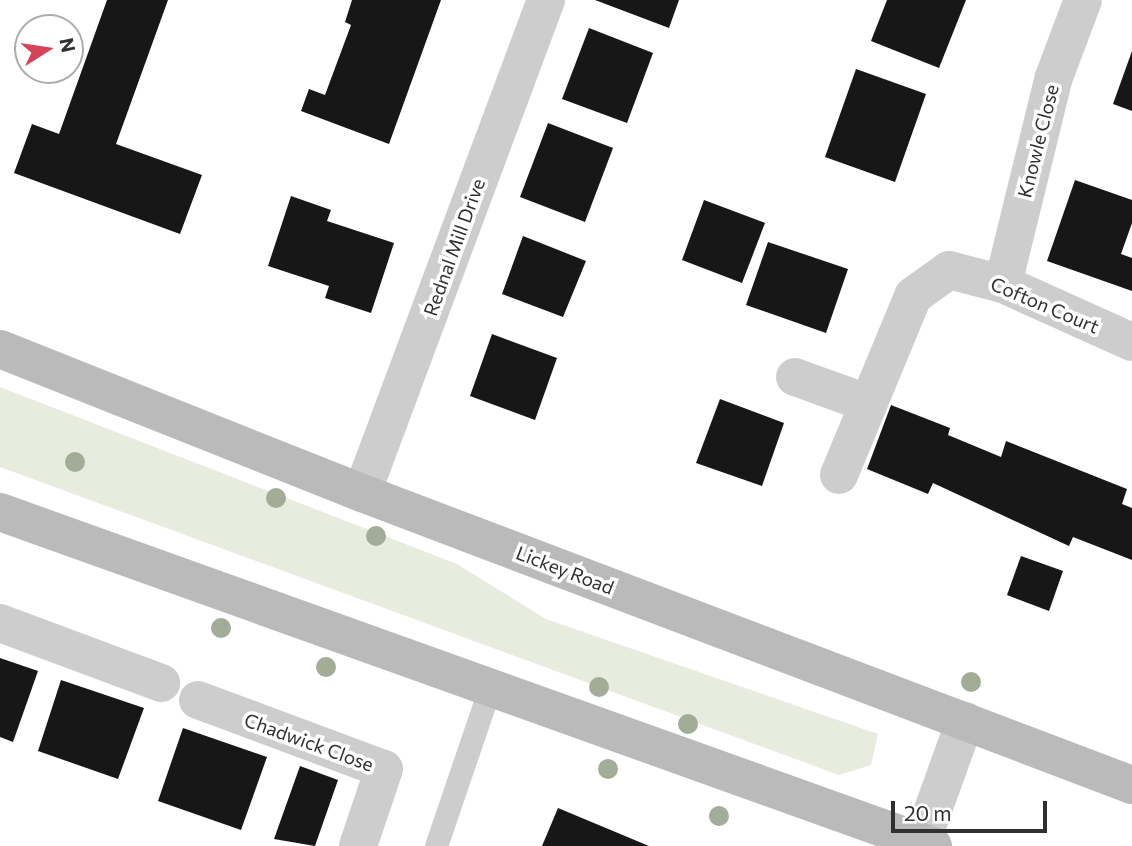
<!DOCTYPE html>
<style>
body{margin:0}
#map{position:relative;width:1132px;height:846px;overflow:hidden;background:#fff;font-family:Commissioner,sans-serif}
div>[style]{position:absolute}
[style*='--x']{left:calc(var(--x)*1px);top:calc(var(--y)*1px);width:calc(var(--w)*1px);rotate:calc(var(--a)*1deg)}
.green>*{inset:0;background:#e7ecdf}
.building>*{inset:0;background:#171717}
.service>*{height:23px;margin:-11.5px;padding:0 11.5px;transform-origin:11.5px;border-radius:11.5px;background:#cdcdcd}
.minor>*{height:38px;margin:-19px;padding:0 19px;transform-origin:19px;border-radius:19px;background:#cdcdcd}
.secondary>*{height:38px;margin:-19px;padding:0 19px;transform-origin:19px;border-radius:19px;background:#bababa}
.trees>*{width:20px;height:20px;margin:-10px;border-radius:50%;background:#a2ac96}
span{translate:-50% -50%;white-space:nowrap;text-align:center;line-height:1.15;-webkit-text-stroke:7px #fff;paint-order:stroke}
.street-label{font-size:19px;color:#303030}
.north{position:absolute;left:14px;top:14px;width:70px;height:70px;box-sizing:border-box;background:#fff;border:2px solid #acacac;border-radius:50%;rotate:78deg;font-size:19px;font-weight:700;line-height:28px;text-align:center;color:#303030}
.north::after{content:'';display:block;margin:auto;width:24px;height:32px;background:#d64359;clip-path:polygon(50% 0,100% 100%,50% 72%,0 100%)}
.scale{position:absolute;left:891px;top:801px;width:156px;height:32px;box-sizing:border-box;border:4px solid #303030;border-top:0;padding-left:9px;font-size:21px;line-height:24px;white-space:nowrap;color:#303030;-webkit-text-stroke:5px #fff;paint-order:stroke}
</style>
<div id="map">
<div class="green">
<i style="clip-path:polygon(0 387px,457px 564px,546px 619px,878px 734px,871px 765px,839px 775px,0 467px)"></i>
</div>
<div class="building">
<i style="clip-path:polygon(107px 0,168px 0,116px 144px,202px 175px,180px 234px,14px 173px,32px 124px,59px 134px)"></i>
<i style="clip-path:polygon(352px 0,441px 0,389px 144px,301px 111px,309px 89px,325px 95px,351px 25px,345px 22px)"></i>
<i style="clip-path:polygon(595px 0,679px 0,669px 28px)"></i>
<i style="clip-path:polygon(887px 0,966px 0,939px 68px,871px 41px)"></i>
<i style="clip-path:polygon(589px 28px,653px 53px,627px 123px,562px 99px)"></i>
<i style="clip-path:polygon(1132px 51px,1132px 111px,1113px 104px)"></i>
<i style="clip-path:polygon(856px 69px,926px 94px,895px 182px,825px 157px)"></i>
<i style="clip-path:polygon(548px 123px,613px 148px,585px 222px,520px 197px)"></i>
<i style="clip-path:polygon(1075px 180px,1132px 200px,1132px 223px,1121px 254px,1132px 258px,1132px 291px,1047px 261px)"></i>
<i style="clip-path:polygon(291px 196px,331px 210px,327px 221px,394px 243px,371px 313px,325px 298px,329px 286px,268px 266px)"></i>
<i style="clip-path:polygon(704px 200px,765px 223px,742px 283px,682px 260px)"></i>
<i style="clip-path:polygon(523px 236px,586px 261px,563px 317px,502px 294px)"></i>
<i style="clip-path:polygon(768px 242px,848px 269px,826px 333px,746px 305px)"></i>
<i style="clip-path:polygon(492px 334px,557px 358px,535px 420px,470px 396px)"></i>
<i style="clip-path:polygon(720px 399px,784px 423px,762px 486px,696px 463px)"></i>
<i style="clip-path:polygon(891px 405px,950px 428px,948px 435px,1001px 457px,1006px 441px,1127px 489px,1122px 504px,1132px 508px,1132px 560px,1073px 537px,1069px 546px,933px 483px,928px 494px,867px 469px)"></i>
<i style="clip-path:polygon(1021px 556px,1063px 571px,1049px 611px,1007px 595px)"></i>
<i style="clip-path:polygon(0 658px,38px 671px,13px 742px,0 737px)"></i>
<i style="clip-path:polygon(61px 680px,144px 708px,118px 779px,38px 751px)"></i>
<i style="clip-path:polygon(183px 728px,267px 757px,241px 830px,158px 801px)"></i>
<i style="clip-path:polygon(300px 766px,338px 780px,315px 846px,274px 839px)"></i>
<i style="clip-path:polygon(558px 808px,649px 846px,542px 846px)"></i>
</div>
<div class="service">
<i style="--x:436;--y:846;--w:168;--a:-71.2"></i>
</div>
<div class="minor">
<i style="--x:1003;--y:284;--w:213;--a:-76.2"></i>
<i style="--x:1054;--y:77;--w:82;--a:-69.4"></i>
<i style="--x:795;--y:377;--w:77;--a:19.9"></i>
<i style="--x:839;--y:475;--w:194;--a:-67.5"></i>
<i style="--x:913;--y:296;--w:44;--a:-35.8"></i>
<i style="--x:949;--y:270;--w:56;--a:14.5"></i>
<i style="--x:1003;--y:284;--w:141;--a:24.2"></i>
<i style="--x:362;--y:493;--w:526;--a:-69.53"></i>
<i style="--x:0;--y:623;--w:172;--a:20.4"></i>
<i style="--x:198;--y:700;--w:198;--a:20.4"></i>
<i style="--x:384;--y:769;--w:81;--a:108.7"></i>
<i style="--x:920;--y:846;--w:133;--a:-70.2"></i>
</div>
<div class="secondary">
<i style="--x:0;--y:349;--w:390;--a:21.7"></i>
<i style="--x:362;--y:493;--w:824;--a:20.77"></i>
<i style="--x:0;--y:512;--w:991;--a:19.7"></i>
</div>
<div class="trees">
<i style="left:75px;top:462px"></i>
<i style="left:276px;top:498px"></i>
<i style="left:376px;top:536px"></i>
<i style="left:221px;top:628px"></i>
<i style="left:326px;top:667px"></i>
<i style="left:971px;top:682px"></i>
<i style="left:599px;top:687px"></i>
<i style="left:688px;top:724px"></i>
<i style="left:608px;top:769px"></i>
<i style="left:719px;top:816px"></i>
</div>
<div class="street-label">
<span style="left:1038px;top:141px;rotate:-76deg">Knowle Close</span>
<span style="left:454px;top:247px;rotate:-70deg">Rednal Mill Drive</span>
<span style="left:1045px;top:305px;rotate:23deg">Cofton Court</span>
<span style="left:565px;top:570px;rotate:21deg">Lickey Road</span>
<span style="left:309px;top:742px;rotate:20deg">Chadwick Close</span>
</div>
<div class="north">N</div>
<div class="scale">20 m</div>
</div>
